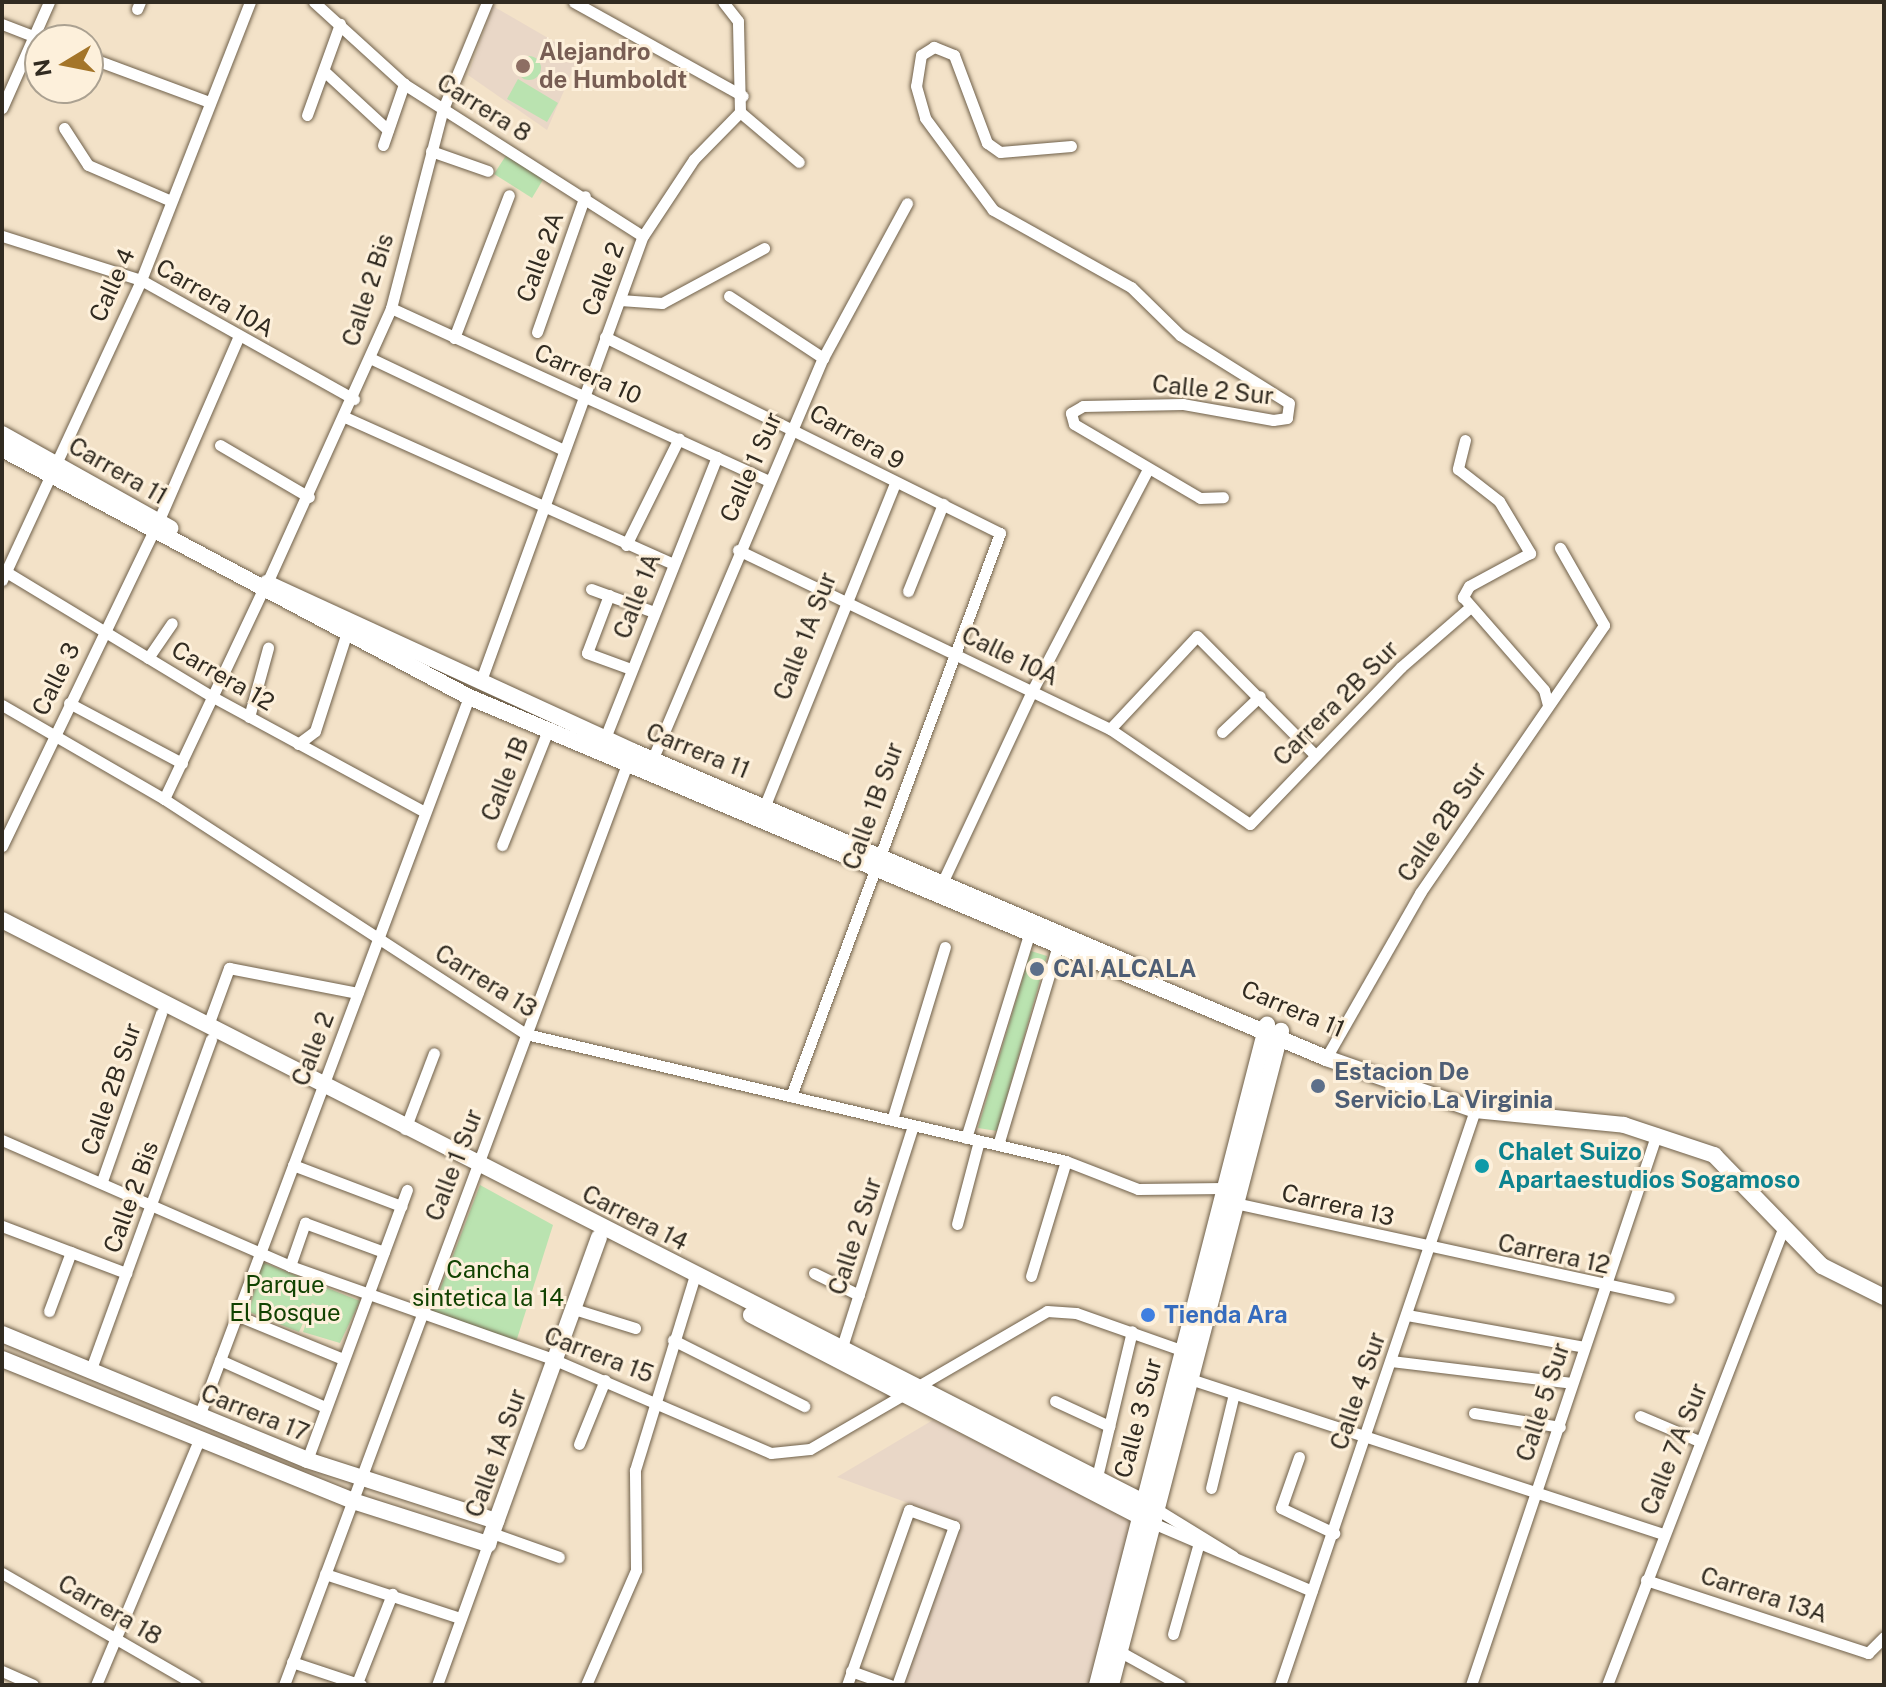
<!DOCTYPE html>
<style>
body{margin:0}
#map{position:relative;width:1886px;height:1687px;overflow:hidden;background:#f3e2c8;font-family:"Public Sans",sans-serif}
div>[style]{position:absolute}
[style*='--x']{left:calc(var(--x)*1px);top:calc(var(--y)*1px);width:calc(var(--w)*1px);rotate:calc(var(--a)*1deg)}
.education>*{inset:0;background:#e9d7c7}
.green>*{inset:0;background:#bae3b0}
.round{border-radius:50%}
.roads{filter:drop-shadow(0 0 2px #6f604a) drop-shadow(0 0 2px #6f604a)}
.street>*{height:11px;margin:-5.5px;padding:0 5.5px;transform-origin:5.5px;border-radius:5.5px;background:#fff}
.secondary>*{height:16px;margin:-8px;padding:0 8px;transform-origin:8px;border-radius:8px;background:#fff}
.dots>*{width:22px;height:22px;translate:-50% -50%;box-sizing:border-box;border:4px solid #fdf0db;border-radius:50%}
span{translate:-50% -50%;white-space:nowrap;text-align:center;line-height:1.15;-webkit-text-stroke:6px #fdf0db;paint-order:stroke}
.education-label{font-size:24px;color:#785e54;font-weight:700}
.left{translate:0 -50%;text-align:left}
.street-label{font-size:24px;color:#312b21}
.service-label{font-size:24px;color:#4e5e75;font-weight:700}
.culture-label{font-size:24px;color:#0d838f;font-weight:700}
.park-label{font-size:24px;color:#114201}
.shop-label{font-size:24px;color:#366cbe;font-weight:700}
.frame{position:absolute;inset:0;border:4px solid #312b21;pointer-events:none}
.north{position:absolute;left:24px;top:24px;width:80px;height:80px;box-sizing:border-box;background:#fdf0db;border:2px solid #aba191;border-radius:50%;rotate:260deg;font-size:22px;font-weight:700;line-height:32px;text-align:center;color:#312b21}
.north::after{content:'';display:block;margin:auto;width:28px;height:36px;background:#a47529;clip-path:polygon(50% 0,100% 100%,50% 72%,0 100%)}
</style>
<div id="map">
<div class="education">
<i style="clip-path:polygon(493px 6px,579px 56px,547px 130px,468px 75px)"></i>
<i style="clip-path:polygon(933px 1420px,1131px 1520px,1091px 1685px,904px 1685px,960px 1522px,837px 1477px)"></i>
</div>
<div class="green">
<i class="round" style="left:517px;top:56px;width:24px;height:24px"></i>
<i style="clip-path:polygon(518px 79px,558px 103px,547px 122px,507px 99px)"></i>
<i style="clip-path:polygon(507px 154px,544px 178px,532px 198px,494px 174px)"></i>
<i style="clip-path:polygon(1031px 951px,1047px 956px,997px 1131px,978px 1128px)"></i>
<i style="clip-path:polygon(480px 1185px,553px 1225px,516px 1342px,431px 1313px)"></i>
<i style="clip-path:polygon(262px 1262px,360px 1301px,340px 1343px,303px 1332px,312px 1306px,336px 1314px,312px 1303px,299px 1332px,249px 1312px)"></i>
</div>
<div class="roads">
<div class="street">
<i style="--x:314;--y:2;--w:122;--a:42.3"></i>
<i style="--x:404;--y:84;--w:283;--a:32.5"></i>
<i style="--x:574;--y:2;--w:193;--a:29.1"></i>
<i style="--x:137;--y:9;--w:8;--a:-67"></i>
<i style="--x:2;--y:24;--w:44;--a:21.3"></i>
<i style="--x:88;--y:57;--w:129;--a:20.4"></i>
<i style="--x:324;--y:71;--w:87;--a:42.7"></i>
<i style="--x:2;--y:108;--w:116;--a:-66.1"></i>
<i style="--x:740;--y:112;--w:77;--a:40.3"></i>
<i style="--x:307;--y:115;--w:97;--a:-70.1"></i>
<i style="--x:64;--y:128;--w:44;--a:57"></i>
<i style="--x:88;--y:165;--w:90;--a:23.4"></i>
<i style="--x:383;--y:145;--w:65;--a:-71"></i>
<i style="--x:1071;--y:146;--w:71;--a:175.2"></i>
<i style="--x:1000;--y:152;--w:16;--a:-145"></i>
<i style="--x:987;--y:143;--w:94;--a:-110.6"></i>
<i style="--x:954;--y:55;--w:22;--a:-158"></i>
<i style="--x:934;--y:47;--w:15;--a:148"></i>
<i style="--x:921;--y:55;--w:31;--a:99"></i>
<i style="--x:916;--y:86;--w:33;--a:74"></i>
<i style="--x:925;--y:118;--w:114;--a:53.5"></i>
<i style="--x:993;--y:210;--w:158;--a:29.2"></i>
<i style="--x:1131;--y:287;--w:69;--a:44.4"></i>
<i style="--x:1180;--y:335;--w:128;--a:32"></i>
<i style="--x:1289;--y:403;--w:15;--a:98"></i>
<i style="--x:1287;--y:418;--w:14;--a:172"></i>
<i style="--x:1273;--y:420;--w:91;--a:-169.9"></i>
<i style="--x:1183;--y:404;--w:100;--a:178.9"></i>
<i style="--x:1083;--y:406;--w:14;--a:150"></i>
<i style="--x:1071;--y:413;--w:11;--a:75"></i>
<i style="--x:1074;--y:424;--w:146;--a:30.4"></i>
<i style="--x:1200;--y:498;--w:23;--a:-2"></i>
<i style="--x:431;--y:151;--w:60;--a:19.3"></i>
<i style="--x:2;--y:236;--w:146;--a:17.6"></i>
<i style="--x:141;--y:280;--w:244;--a:29.2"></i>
<i style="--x:729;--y:296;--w:113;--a:33.4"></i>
<i style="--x:620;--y:300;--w:42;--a:4.1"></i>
<i style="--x:662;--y:303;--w:116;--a:-28.3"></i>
<i style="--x:391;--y:308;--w:415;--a:24.6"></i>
<i style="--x:537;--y:332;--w:144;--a:-70.6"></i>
<i style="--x:605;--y:337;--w:441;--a:26.4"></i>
<i style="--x:1000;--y:533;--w:601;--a:110.37"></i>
<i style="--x:454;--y:338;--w:153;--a:-69"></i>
<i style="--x:370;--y:358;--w:215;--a:25.4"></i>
<i style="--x:347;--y:418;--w:357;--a:24.1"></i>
<i style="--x:1465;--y:440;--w:30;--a:104"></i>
<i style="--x:1458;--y:469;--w:52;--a:38"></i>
<i style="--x:1499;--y:501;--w:61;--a:59.2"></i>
<i style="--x:1530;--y:553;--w:69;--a:151.6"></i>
<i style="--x:1469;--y:586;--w:13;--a:119"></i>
<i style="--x:1463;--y:597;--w:123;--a:48.9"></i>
<i style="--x:1544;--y:690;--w:16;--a:75"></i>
<i style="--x:220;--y:445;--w:103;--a:30.3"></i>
<i style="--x:158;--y:522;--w:201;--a:-66.5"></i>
<i style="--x:626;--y:545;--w:119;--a:-63.6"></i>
<i style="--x:738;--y:550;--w:413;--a:25.7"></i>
<i style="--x:1110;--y:729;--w:169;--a:34.2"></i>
<i style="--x:1250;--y:824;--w:218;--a:-46.1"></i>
<i style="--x:1401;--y:667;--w:90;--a:-40.9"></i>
<i style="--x:3;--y:570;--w:245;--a:31.2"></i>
<i style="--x:213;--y:697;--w:241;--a:28.5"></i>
<i style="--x:2;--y:580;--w:331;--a:-65.1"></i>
<i style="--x:141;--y:280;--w:299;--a:-68.6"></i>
<i style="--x:267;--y:583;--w:302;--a:-65.7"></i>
<i style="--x:391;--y:308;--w:206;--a:-75.4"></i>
<i style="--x:443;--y:109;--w:116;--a:-67.6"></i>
<i style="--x:591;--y:589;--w:67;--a:20.1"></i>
<i style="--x:908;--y:591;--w:94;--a:-68.1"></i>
<i style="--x:609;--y:595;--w:62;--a:110.8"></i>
<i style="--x:587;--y:653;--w:47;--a:20"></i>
<i style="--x:148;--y:658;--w:42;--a:-55.6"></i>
<i style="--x:480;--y:683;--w:476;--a:-70"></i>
<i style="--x:643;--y:236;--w:92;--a:-56.5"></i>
<i style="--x:694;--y:159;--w:66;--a:-45.6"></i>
<i style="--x:740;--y:112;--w:91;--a:-91.3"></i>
<i style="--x:738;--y:21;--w:24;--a:-128"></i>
<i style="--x:69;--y:703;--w:128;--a:28"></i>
<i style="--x:2;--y:705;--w:187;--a:30.1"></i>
<i style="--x:164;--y:799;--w:432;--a:33"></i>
<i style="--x:526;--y:1034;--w:555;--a:13.23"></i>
<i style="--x:1066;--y:1161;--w:77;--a:21.3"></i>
<i style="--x:1138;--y:1189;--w:86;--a:-0.7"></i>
<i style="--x:249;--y:717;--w:72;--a:-74.6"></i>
<i style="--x:1110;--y:729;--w:127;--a:-46.9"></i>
<i style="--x:1197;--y:636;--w:166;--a:45.2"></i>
<i style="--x:1222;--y:732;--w:52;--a:-43.5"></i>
<i style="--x:603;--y:743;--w:308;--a:-68.3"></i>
<i style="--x:298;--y:744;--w:21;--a:-37"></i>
<i style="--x:315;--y:731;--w:101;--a:-72.1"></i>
<i style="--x:653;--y:758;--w:435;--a:-67"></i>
<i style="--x:823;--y:358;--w:176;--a:-61.5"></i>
<i style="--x:164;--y:799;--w:229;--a:-64.7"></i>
<i style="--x:765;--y:805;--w:345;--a:-68"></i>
<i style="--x:502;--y:845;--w:124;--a:-68.2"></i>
<i style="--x:2;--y:846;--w:348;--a:-64.3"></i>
<i style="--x:943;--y:881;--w:210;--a:-64.9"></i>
<i style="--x:1032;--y:691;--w:250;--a:-62.4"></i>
<i style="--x:208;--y:1025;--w:61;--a:-69.8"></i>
<i style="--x:229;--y:968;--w:131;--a:11"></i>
<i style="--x:1326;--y:1058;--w:190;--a:-60.3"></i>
<i style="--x:1420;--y:893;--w:325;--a:-55.5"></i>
<i style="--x:1604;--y:625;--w:89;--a:-119.7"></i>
<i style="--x:892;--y:1120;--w:181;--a:-73"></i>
<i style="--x:405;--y:1129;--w:81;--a:-69.1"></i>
<i style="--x:966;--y:1138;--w:220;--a:-72.8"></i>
<i style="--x:2;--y:1140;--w:314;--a:23.6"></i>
<i style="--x:290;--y:1266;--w:281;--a:19.5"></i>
<i style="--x:555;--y:1360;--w:235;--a:23.3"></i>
<i style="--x:771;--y:1453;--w:39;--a:-6"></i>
<i style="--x:810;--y:1449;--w:274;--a:-30.2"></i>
<i style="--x:1047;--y:1311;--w:29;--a:4"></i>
<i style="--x:1076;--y:1313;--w:111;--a:19.4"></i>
<i style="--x:998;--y:1145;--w:209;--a:-73.3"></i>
<i style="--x:293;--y:1165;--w:116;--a:20.8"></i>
<i style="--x:102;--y:1181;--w:178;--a:-70.6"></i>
<i style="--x:1235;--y:1203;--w:444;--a:12.3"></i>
<i style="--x:957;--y:1224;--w:86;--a:-75.2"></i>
<i style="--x:2;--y:1226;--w:133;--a:20.8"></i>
<i style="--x:290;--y:1266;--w:46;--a:-70.8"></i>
<i style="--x:305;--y:1223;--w:84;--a:20.2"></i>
<i style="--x:814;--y:1273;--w:50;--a:26.1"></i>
<i style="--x:1031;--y:1276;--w:120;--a:-73.1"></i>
<i style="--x:574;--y:1309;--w:64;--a:17.3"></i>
<i style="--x:49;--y:1311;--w:63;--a:-69.6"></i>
<i style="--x:236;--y:1315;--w:116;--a:22.4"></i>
<i style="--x:1407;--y:1315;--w:180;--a:10.2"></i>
<i style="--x:673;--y:1340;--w:147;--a:26.7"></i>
<i style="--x:840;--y:1353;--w:238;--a:-72.2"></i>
<i style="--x:220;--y:1360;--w:115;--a:24.1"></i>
<i style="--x:1391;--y:1361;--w:182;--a:6.9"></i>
<i style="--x:91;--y:1369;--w:351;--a:-70"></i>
<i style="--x:1187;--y:1378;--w:501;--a:18.15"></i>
<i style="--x:1055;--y:1401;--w:60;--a:24.8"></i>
<i style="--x:1474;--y:1413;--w:87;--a:9.2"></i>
<i style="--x:199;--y:1416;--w:768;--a:-69.42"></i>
<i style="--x:1640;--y:1416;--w:64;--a:23"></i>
<i style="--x:579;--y:1444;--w:69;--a:-67.9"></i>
<i style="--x:1299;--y:1457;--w:54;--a:109.4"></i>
<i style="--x:1281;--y:1508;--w:59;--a:25.3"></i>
<i style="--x:307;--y:1460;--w:288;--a:-69.7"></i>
<i style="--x:1096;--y:1481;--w:154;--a:-76.5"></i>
<i style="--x:1211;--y:1488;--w:97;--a:-76.3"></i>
<i style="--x:1153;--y:1507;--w:94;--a:31.5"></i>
<i style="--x:1148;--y:1521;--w:178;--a:23.1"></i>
<i style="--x:492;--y:1533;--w:71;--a:19.7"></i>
<i style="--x:2;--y:1573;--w:224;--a:30"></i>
<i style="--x:325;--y:1574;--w:142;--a:18.1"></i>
<i style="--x:1646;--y:1580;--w:234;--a:18.2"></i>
<i style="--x:1868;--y:1653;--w:23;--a:-45"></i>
<i style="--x:1173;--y:1634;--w:99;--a:-74.1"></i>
<i style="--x:1119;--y:1651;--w:70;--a:29.1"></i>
<i style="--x:292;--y:1662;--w:73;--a:18.4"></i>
<i style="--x:2;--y:1671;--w:34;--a:24"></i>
<i style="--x:851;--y:1671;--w:41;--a:19.7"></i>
<i style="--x:357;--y:1683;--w:96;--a:-68.5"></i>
<i style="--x:96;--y:1685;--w:269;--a:-67.2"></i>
<i style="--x:284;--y:1685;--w:988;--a:-69.57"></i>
<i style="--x:437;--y:1685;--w:150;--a:-70.1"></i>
<i style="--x:586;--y:1685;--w:125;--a:-66.5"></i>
<i style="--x:636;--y:1570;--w:100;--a:-90.6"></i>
<i style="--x:635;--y:1470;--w:204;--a:-72.9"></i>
<i style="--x:847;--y:1685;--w:186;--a:-70.5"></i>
<i style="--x:909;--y:1510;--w:48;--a:19.6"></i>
<i style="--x:954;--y:1526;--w:169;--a:109.7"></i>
<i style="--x:1280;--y:1685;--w:607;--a:-71.27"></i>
<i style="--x:1471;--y:1685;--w:582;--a:-71.38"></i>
<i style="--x:1607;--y:1685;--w:488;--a:-68.9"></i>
</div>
<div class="secondary">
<i style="--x:2;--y:434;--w:193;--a:29.2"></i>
<i style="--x:2;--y:449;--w:529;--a:27.97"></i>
<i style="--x:469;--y:697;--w:930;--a:22.84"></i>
<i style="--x:1326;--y:1058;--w:158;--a:19.2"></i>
<i style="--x:1475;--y:1110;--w:150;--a:5.7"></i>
<i style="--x:1624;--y:1125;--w:95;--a:18.4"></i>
<i style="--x:1714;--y:1155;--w:155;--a:45.8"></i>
<i style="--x:1822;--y:1266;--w:69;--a:26.6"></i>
<i style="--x:267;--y:583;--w:402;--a:24.7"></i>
<i style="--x:632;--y:751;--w:555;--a:23.14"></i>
<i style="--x:2;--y:920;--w:1292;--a:27.02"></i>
<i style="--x:751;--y:1315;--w:447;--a:27.4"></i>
<i style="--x:2;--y:1334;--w:330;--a:22.4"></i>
<i style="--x:307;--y:1460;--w:199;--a:17.9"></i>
<i style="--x:2;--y:1359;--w:379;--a:22"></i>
<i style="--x:353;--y:1501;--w:142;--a:17.7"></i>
<i style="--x:488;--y:1544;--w:326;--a:-70.1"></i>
<i style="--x:1097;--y:1685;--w:682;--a:-75.56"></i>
<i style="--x:1111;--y:1685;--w:676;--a:-75.43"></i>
</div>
</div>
<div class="dots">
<i style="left:523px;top:66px;background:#8d6e63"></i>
<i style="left:1037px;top:969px;background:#5c6f8a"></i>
<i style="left:1318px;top:1086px;background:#5c6f8a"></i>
<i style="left:1482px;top:1166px;background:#0f9aa8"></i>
<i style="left:1148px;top:1315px;background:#3f7fe0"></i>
</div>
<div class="education-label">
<span class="left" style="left:539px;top:66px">Alejandro<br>de Humboldt</span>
</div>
<div class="street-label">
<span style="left:484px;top:108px;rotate:32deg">Carrera 8</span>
<span style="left:540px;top:257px;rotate:-70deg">Calle 2A</span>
<span style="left:603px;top:279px;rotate:-69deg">Calle 2</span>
<span style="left:112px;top:285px;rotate:-66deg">Calle 4</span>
<span style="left:368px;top:290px;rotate:-72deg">Calle 2 Bis</span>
<span style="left:215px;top:298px;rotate:30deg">Carrera 10A</span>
<span style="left:588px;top:374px;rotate:24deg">Carrera 10</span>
<span style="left:1213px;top:390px;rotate:6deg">Calle 2 Sur</span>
<span style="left:857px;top:437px;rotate:30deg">Carrera 9</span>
<span style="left:751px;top:467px;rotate:-66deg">Calle 1 Sur</span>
<span style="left:118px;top:471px;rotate:30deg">Carrera 11</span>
<span style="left:637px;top:596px;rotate:-69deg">Calle 1A</span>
<span style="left:805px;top:636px;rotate:-69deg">Calle 1A Sur</span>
<span style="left:1010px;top:656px;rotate:26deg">Calle 10A</span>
<span style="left:223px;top:676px;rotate:30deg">Carrera 12</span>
<span style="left:56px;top:679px;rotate:-64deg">Calle 3</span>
<span style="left:1336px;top:703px;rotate:-45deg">Carrera 2B Sur</span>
<span style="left:698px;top:751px;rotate:22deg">Carrera 11</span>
<span style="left:505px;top:779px;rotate:-68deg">Calle 1B</span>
<span style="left:873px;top:806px;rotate:-70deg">Calle 1B Sur</span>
<span style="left:1442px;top:822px;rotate:-56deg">Calle 2B Sur</span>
<span style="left:486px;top:981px;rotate:32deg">Carrera 13</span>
<span style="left:1293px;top:1009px;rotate:23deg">Carrera 11</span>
<span style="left:313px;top:1049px;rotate:-69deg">Calle 2</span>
<span style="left:111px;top:1089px;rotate:-71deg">Calle 2B Sur</span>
<span style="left:454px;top:1165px;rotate:-69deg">Calle 1 Sur</span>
<span style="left:131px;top:1197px;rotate:-70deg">Calle 2 Bis</span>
<span style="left:1338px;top:1205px;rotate:13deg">Carrera 13</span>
<span style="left:635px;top:1218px;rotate:27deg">Carrera 14</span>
<span style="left:855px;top:1236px;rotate:-72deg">Calle 2 Sur</span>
<span style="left:1554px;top:1254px;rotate:12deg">Carrera 12</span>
<span style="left:599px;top:1355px;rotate:21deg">Carrera 15</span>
<span style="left:1358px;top:1391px;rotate:-71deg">Calle 4 Sur</span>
<span style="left:1543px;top:1402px;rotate:-72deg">Calle 5 Sur</span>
<span style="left:255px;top:1413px;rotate:22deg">Carrera 17</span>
<span style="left:1138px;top:1418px;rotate:-75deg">Calle 3 Sur</span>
<span style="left:1674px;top:1449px;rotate:-68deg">Calle 7A Sur</span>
<span style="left:496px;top:1453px;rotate:-70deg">Calle 1A Sur</span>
<span style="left:1764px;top:1595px;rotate:18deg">Carrera 13A</span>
<span style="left:110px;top:1610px;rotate:30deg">Carrera 18</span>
</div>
<div class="service-label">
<span class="left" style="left:1053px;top:969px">CAI ALCALA</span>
<span class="left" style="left:1334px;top:1086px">Estacion De<br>Servicio La Virginia</span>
</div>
<div class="culture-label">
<span class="left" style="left:1498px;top:1166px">Chalet Suizo<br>Apartaestudios Sogamoso</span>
</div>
<div class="park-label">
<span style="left:488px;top:1284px">Cancha<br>sintetica la 14</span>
<span style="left:285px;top:1299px">Parque<br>El Bosque</span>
</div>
<div class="shop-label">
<span class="left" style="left:1164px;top:1315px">Tienda Ara</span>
</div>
<div class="frame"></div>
<div class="north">N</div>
</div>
